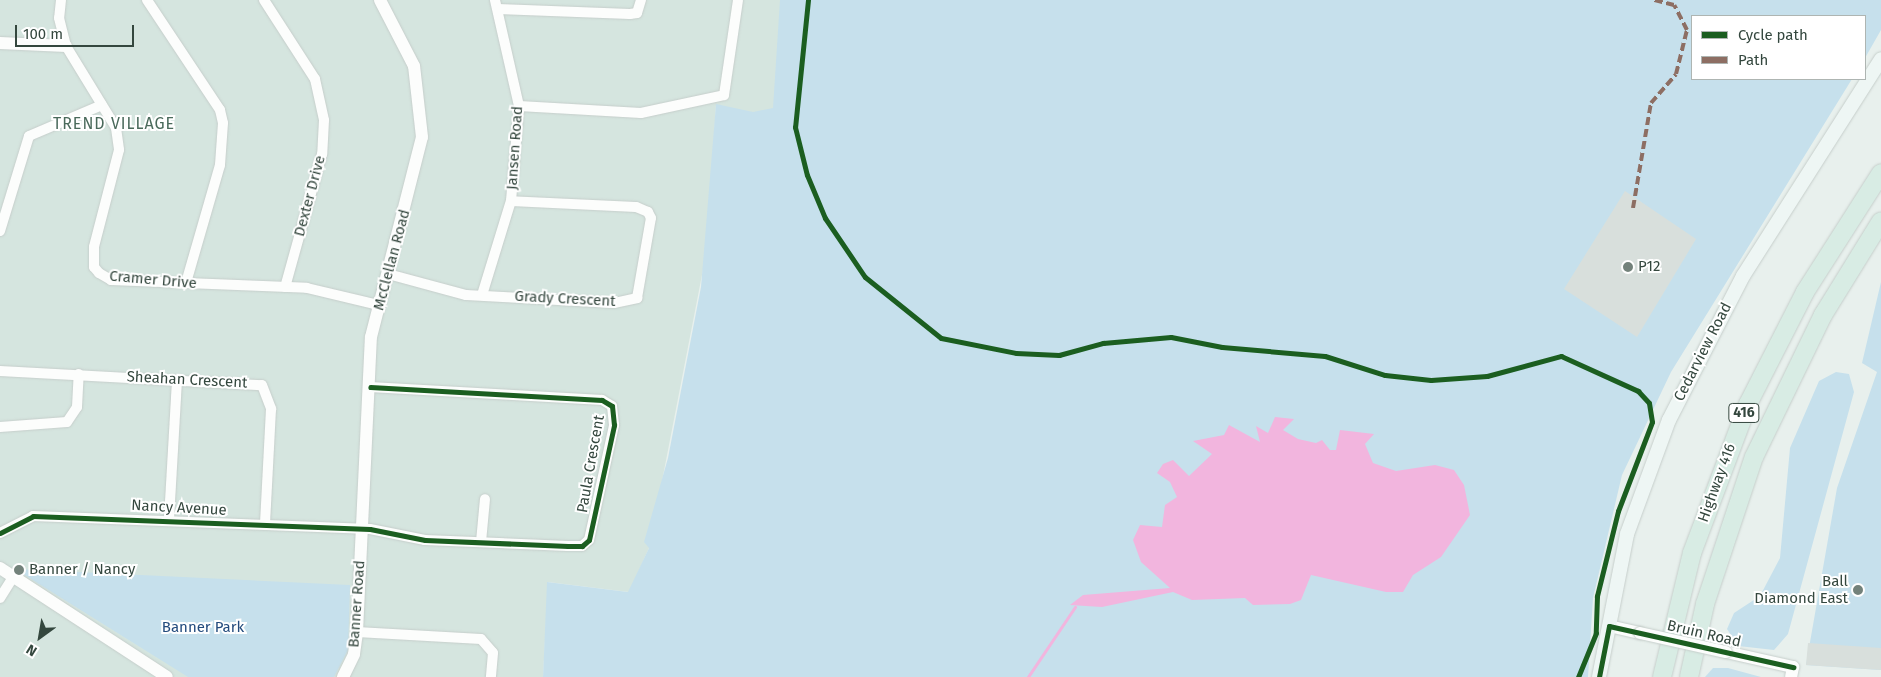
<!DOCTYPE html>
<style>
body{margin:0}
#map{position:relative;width:1881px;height:677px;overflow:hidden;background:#e8f0ed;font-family:"Fira Sans",sans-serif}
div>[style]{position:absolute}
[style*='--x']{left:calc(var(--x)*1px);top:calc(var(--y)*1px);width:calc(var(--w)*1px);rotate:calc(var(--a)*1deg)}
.residential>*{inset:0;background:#d5e5df}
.green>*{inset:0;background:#c6e0ec}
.parking>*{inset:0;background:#d8dfdc}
.water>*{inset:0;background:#f2b5de}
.stream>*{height:2.5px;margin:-1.25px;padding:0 1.25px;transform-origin:1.25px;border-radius:1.25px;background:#f2b5de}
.roads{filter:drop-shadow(0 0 1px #c6cecb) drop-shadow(0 0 1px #c6cecb)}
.minor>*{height:10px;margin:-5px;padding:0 5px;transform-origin:5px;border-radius:5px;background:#fcfdfc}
.tertiary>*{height:12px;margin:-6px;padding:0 6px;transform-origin:6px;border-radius:6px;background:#fcfdfc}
.secondary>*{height:14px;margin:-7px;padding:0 7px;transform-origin:7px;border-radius:7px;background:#eef6f4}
.motorway>*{height:18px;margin:-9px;padding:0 9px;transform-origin:9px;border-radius:9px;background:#d8ece4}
.bridges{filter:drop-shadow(0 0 1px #c6cecb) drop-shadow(0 0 1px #c6cecb)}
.tertiary-bridge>*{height:12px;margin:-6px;padding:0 6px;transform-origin:6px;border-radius:6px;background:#fcfdfc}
.quiet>*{height:4px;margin-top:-2px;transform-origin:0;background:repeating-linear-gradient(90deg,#8d6e63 0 8px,transparent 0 12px)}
.cycleway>*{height:5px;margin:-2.5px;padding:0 2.5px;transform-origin:2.5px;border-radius:2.5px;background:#1b5e20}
.dots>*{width:14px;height:14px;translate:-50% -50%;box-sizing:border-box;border:2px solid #fff;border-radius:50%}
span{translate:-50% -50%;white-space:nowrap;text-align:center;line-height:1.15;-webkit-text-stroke:4px #fff;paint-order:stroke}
.shield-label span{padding:1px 4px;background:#fff;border:1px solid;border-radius:4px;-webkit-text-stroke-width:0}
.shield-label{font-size:14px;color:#34473e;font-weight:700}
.street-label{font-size:15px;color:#34473e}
.poi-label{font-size:15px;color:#34473e}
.left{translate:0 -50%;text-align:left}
.right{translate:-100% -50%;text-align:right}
.park-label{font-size:15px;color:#234b7d}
.neighbourhood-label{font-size:16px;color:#4a6a5b;letter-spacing:1px}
.legend{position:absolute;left:1691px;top:15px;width:175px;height:65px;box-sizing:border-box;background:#fff;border:1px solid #aeb5b2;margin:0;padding:6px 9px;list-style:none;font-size:15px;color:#34473e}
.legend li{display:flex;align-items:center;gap:10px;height:25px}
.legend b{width:25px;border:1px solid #aeb5b2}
.north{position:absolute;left:15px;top:612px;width:50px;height:50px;-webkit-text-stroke:4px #fff;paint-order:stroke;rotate:212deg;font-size:14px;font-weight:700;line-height:20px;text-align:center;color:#34473e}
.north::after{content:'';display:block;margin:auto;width:18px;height:22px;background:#34473e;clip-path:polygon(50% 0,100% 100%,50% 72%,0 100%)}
.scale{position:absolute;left:15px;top:25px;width:119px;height:22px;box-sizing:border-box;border:2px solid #34473e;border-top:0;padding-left:6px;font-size:15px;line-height:18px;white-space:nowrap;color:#34473e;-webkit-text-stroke:4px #fff;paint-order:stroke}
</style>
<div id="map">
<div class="residential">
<i style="clip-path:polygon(0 0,788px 0,777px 118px,716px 105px,707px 249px,649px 548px,629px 592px,548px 582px,543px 677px,0 677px)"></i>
</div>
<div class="green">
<i style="clip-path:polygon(780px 0,1881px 0,1881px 30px,1865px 58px,1865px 16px,1692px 16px,1692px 79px,1852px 79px,1671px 372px,1622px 475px,1593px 598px,1588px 677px,543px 677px,547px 582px,628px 592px,649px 548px,644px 542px,668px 458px,701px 287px,716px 104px,753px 112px,773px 108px)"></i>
<i style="clip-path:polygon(1881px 282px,1881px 670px,1806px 665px,1837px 488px,1877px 372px,1862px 363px)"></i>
<i style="clip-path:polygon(1836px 372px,1849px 374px,1854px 392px,1788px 634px,1774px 650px,1738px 646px,1727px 629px,1734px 613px,1760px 596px,1780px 558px,1790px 448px,1819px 381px)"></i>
<i style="clip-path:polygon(15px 569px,350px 585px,348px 650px,334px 677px,188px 677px)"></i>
<i style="clip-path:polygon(1713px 668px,1728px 668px,1761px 677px,1705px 677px)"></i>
</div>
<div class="parking">
<i style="clip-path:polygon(1625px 191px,1696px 239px,1637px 337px,1564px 289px)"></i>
<i style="clip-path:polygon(1808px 643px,1881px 648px,1881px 670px,1806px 665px)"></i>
</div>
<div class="water">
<i style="clip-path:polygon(1275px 417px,1294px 419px,1283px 430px,1298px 439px,1316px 443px,1322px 440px,1330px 450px,1336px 450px,1340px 430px,1374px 434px,1365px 444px,1373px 463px,1396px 471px,1435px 465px,1454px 470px,1464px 485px,1470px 515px,1441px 557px,1413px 575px,1403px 592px,1386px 592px,1311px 575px,1301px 600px,1290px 604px,1253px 605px,1245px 598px,1192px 600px,1173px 592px,1102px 607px,1070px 605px,1083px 595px,1170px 588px,1141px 562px,1133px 540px,1140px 525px,1162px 527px,1165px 505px,1177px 497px,1170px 482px,1157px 473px,1163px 464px,1173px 460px,1189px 476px,1212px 454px,1193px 441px,1224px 435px,1229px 425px,1260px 442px,1256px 426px,1268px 433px)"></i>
</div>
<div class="stream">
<i style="--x:1028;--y:677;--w:84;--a:-56.1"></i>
</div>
<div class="roads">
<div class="minor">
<i style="--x:61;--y:0;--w:18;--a:96"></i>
<i style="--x:59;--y:18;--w:29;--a:76"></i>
<i style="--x:66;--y:46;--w:96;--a:58.6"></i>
<i style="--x:116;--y:128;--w:22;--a:82"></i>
<i style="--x:119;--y:150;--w:100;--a:104.5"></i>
<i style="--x:94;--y:247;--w:20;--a:90"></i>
<i style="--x:94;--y:267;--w:8;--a:50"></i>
<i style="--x:99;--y:273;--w:14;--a:30"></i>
<i style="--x:111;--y:280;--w:196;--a:2.3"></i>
<i style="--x:307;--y:288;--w:74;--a:13.3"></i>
<i style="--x:147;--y:0;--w:132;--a:56.4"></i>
<i style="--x:220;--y:110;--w:13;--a:77"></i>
<i style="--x:223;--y:123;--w:42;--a:94.1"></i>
<i style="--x:220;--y:165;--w:123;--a:106.1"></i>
<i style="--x:264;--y:0;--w:94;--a:57.2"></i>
<i style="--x:315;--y:79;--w:42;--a:77.6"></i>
<i style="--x:324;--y:120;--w:34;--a:93"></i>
<i style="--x:322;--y:154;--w:138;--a:105.5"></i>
<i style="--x:498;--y:9;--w:132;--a:2.2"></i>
<i style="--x:630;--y:14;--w:7;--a:-8"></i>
<i style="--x:637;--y:13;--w:14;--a:-73"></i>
<i style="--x:519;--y:106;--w:122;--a:3.3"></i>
<i style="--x:641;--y:113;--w:85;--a:-12.2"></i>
<i style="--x:724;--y:95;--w:96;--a:-81.6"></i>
<i style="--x:0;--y:231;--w:99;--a:-73"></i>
<i style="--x:29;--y:136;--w:79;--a:-23"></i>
<i style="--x:388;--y:274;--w:81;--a:15.1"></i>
<i style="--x:466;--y:295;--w:148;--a:3.1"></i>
<i style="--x:614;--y:303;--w:24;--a:-12"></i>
<i style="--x:637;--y:298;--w:81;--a:-80.1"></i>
<i style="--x:651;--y:218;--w:7;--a:-117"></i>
<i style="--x:648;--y:212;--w:13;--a:-157"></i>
<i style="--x:636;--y:207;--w:125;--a:-177.3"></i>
<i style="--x:482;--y:295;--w:98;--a:-72.9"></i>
<i style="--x:511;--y:201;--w:95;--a:-85.2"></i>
<i style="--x:519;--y:106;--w:109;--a:-102.8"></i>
<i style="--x:0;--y:371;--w:262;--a:3.1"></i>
<i style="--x:262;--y:385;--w:26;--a:69"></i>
<i style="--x:271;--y:409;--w:116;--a:93"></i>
<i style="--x:0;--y:427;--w:67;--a:-4.3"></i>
<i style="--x:67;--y:422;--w:18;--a:-56"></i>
<i style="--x:77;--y:407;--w:33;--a:-87"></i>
<i style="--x:169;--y:519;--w:139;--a:-86.7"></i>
<i style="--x:0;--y:533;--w:37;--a:-27"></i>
<i style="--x:33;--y:516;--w:337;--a:2.2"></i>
<i style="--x:370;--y:529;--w:56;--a:11.3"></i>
<i style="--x:425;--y:540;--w:143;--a:2.4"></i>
<i style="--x:568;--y:546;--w:14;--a:0"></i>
<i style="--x:582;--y:546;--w:9;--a:-41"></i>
<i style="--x:589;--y:540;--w:118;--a:-77.7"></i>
<i style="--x:614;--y:425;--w:19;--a:-96"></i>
<i style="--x:612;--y:406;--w:12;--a:-149"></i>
<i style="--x:602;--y:400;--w:232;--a:-176.8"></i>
<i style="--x:481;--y:542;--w:43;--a:-84.7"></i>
<i style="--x:0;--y:598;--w:25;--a:-58"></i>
<i style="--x:357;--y:632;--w:124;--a:3.2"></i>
<i style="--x:481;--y:639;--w:18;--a:49"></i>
<i style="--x:493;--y:653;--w:24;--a:95"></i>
</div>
<div class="tertiary">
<i style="--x:0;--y:43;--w:66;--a:2.6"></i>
<i style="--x:0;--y:568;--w:199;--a:33.1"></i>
<i style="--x:1609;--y:626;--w:32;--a:13"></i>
<i style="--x:1726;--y:652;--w:69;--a:12.6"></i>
<i style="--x:1793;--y:667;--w:10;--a:101"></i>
<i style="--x:343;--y:677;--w:25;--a:-64"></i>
<i style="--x:354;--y:654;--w:22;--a:-82"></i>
<i style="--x:357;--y:632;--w:295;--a:-87.3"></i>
<i style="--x:371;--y:337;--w:206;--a:-75.7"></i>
<i style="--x:422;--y:137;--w:71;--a:-96.4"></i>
<i style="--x:414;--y:66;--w:74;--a:-117.3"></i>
</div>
<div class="secondary">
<i style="--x:1599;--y:677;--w:146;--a:-78.9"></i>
<i style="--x:1627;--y:534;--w:121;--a:-69.8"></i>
<i style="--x:1669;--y:420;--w:162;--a:-62.8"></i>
<i style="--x:1743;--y:276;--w:257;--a:-57.5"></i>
</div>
<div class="motorway">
<i style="--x:1662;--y:677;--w:128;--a:-76.4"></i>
<i style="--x:1692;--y:553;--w:159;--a:-69.4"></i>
<i style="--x:1748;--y:404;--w:126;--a:-63"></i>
<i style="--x:1805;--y:292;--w:141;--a:-57.4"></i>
<i style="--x:1689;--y:677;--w:75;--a:-77.6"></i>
<i style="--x:1705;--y:604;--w:155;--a:-71.6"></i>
<i style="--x:1754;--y:457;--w:158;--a:-64.1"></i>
<i style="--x:1823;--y:315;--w:110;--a:-58.3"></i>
</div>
</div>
<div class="bridges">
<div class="tertiary-bridge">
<i style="--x:1640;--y:633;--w:88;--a:12.5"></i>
</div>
</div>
<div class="quiet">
<i style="--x:1633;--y:208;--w:107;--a:-80.3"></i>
<i style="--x:1651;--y:103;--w:38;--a:-49"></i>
<i style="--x:1676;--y:74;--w:45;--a:-76"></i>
<i style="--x:1687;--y:30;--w:28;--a:-117"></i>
<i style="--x:1674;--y:5;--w:21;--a:-166"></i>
</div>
<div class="cycleway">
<i style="--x:808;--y:0;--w:128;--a:95.8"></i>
<i style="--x:795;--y:127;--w:49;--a:76"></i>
<i style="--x:807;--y:175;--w:47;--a:67.3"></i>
<i style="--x:825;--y:218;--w:71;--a:55.9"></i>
<i style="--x:865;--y:277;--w:97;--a:38.8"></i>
<i style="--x:941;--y:338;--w:76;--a:11.3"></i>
<i style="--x:1016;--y:353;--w:43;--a:2.7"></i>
<i style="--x:1059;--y:355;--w:46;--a:-15.3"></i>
<i style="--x:1103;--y:343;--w:68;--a:-5"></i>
<i style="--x:1171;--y:337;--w:52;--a:11.1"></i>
<i style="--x:1222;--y:347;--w:103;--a:5"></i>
<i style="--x:1325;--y:356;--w:63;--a:17.6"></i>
<i style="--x:1385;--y:375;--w:46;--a:6.2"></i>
<i style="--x:1431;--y:380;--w:56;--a:-4.1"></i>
<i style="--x:1487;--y:376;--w:77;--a:-15.1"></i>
<i style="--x:1561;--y:356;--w:85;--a:24.4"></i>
<i style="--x:1638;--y:391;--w:16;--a:47"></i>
<i style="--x:1649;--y:403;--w:19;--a:81"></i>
<i style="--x:1652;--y:422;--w:95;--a:110.9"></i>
<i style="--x:1618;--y:511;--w:88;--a:103.9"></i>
<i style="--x:1597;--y:596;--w:37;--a:92"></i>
<i style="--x:1596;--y:633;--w:48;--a:112.2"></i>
<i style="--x:0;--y:533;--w:37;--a:-27"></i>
<i style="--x:33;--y:516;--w:337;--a:2.2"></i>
<i style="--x:370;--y:529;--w:56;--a:11.3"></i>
<i style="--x:425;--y:540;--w:143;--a:2.4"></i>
<i style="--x:568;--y:546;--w:14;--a:0"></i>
<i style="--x:582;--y:546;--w:9;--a:-41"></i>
<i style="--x:589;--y:540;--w:118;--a:-77.7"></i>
<i style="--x:614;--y:425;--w:19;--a:-96"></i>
<i style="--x:612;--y:406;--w:12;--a:-149"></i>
<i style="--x:602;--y:400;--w:232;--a:-176.8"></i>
<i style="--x:1599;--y:677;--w:52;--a:-78.9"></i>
<i style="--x:1609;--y:626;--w:189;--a:12.6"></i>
</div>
<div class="dots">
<i style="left:1628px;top:267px;background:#73827b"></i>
<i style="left:19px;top:570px;background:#73827b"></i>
<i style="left:1858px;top:590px;background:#73827b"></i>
</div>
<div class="shield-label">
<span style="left:1744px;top:413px">416</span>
</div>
<div class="street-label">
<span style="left:515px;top:148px;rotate:-86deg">Jansen Road</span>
<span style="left:310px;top:196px;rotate:-75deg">Dexter Drive</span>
<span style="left:392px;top:260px;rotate:-75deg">McClellan Road</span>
<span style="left:153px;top:280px;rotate:5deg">Cramer Drive</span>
<span style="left:565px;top:299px;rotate:3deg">Grady Crescent</span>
<span style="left:1703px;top:352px;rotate:-63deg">Cedarview Road</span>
<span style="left:187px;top:380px;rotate:3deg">Sheahan Crescent</span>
<span style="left:591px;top:464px;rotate:-80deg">Paula Crescent</span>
<span style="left:1717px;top:483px;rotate:-70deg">Highway 416</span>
<span style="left:179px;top:508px;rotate:3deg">Nancy Avenue</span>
<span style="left:357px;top:604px;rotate:-86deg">Banner Road</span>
<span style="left:1704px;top:634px;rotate:13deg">Bruin Road</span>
</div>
<div class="poi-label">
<span class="left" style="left:1638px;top:267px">P12</span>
<span class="left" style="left:29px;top:570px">Banner / Nancy</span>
<span class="right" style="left:1848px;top:590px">Ball<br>Diamond East</span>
</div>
<div class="park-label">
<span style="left:203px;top:628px">Banner Park</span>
</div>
<div class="neighbourhood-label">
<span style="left:114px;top:124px">TREND VILLAGE</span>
</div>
<ul class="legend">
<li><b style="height:6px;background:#1b5e20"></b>Cycle path</li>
<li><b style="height:6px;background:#8d6e63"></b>Path</li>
</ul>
<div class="north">N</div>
<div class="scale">100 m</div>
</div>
